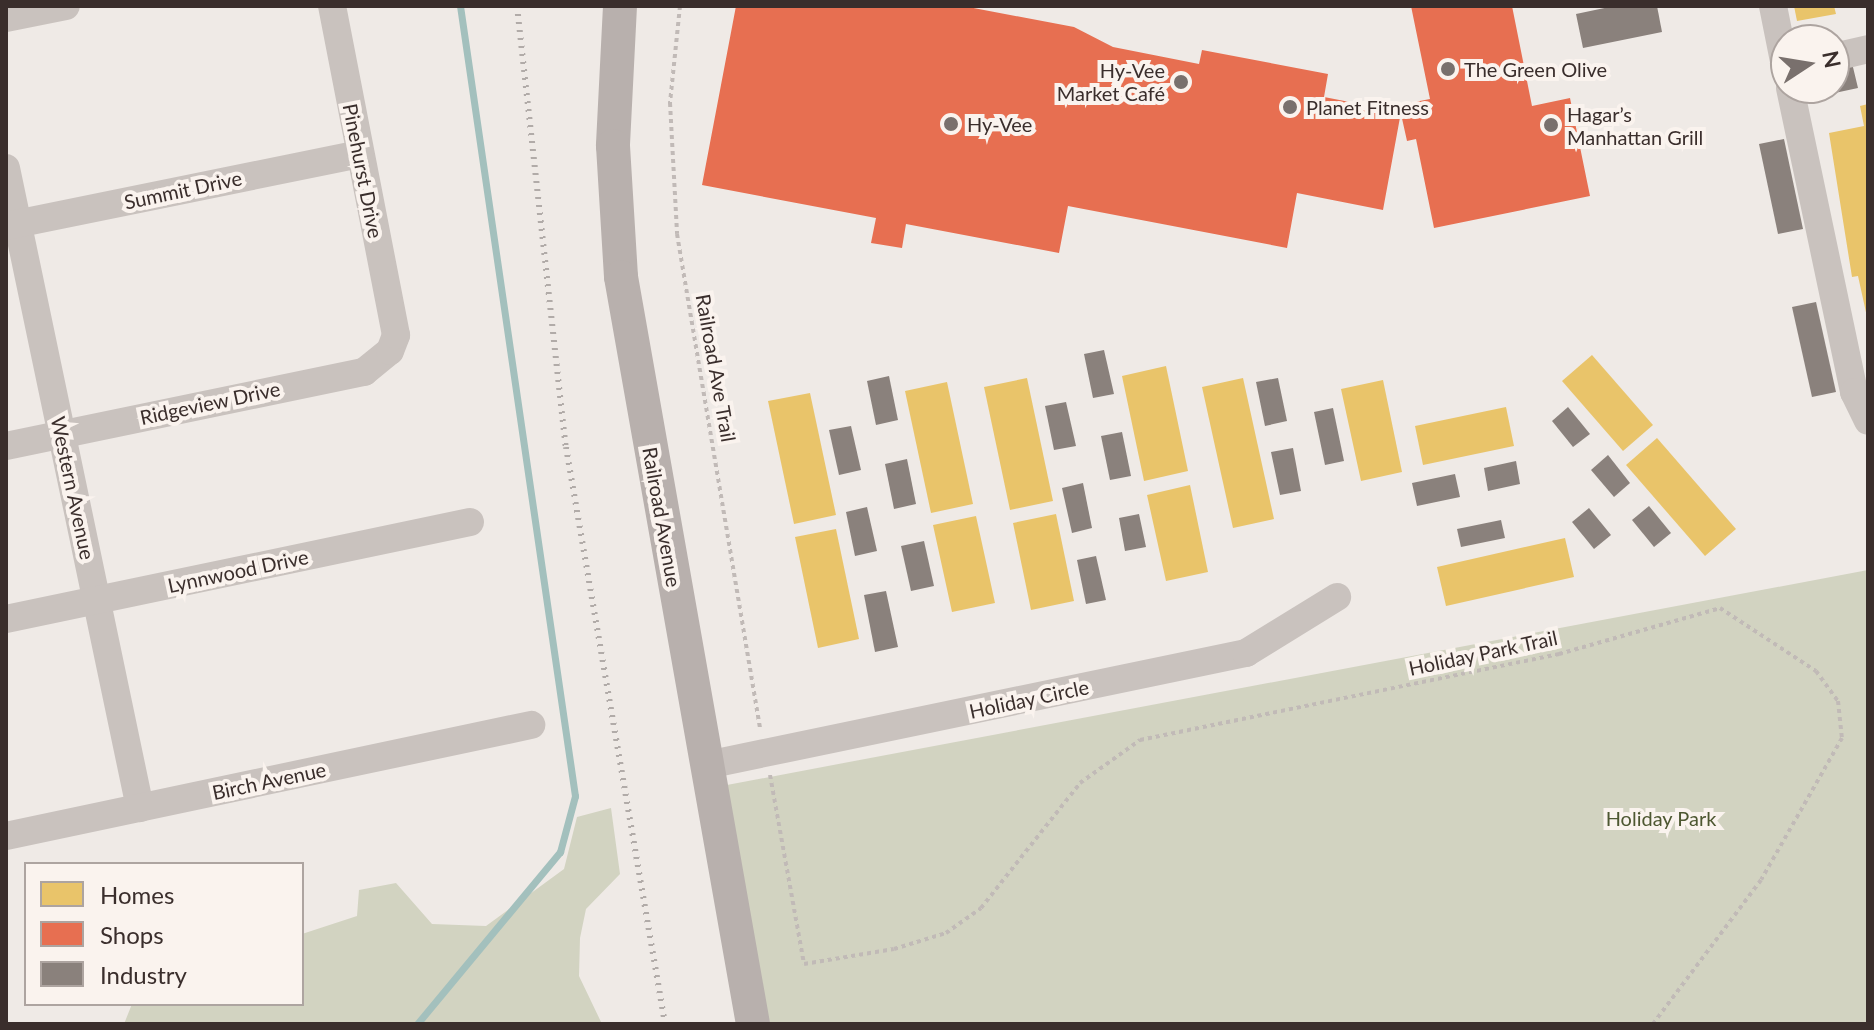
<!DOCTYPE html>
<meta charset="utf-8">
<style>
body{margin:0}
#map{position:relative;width:1874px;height:1030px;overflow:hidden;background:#efeae6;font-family:Lato,sans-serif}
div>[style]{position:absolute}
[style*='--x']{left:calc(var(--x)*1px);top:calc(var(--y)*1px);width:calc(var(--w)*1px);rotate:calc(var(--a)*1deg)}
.green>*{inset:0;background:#d2d3c1}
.homes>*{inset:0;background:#e9c46a}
.shops>*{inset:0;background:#e76f51}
.industry>*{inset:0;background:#8a817c}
.stream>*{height:7px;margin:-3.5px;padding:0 3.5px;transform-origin:3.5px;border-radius:3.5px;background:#a3c0bd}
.path>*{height:4px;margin-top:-2px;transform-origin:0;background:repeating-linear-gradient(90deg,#c1bab7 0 4px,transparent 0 8px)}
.minor>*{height:28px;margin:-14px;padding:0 14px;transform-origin:14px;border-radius:14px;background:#c9c2be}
.major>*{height:34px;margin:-17px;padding:0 17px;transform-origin:17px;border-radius:17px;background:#b8b0ad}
.rail>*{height:6px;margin-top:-3px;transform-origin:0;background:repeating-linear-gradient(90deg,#b1aba8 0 2px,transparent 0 8px)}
.dots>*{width:22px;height:22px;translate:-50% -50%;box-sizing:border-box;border:4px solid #faf3ee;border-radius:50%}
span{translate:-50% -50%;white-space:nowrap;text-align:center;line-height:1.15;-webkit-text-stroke:8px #faf3ee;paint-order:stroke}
.poi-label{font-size:20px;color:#3a2e2c}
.left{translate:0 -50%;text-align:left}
.right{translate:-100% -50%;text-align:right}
.street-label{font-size:20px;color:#3a2e2c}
.park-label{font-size:20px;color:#4d5731}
.frame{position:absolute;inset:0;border:8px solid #3a2e2c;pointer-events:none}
.legend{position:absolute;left:24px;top:862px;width:280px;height:144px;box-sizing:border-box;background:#faf3ee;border:2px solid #ada4a0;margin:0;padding:10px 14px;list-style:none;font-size:24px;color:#3a2e2c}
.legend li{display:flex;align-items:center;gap:16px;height:40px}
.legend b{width:40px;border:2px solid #ada4a0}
.north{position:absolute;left:1770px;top:24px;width:80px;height:80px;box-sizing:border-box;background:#faf3ee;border:2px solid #ada4a0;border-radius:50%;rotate:78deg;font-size:22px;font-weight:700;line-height:32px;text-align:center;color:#3a2e2c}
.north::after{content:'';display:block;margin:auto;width:28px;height:36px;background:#79706d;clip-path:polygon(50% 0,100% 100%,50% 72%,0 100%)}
</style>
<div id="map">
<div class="green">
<i style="clip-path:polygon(1868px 570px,1868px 1024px,753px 1024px,711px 788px)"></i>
<i style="clip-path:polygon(611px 808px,620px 874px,586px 909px,580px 938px,579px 976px,602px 1024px,124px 1024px,132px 1004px,302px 1004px,302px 934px,357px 916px,359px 890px,396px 883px,432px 924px,486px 926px,564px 869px,577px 817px)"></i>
</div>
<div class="homes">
<i style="clip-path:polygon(1794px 6px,1834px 6px,1836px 14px,1797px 21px)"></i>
<i style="clip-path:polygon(1868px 104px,1868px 317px,1867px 317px,1858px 276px,1852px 277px,1829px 133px,1864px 126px,1860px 106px)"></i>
<i style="clip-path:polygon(1592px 355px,1653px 425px,1623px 451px,1562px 381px)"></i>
<i style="clip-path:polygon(1166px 366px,1188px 471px,1144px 481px,1122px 376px)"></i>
<i style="clip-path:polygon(1027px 378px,1053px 501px,1010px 510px,984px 387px)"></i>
<i style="clip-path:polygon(1243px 378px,1274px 519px,1233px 528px,1202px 387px)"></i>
<i style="clip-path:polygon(1383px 380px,1402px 472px,1361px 481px,1341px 389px)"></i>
<i style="clip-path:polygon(947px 382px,973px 504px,931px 513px,905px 391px)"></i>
<i style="clip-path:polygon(810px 393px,836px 515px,794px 524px,768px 401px)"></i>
<i style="clip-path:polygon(1506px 407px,1514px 446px,1423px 465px,1415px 426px)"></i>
<i style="clip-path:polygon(1657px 438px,1736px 529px,1705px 556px,1626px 465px)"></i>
<i style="clip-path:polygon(1190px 485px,1208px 572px,1166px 581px,1147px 495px)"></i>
<i style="clip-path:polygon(1056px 514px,1074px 601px,1031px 610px,1013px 523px)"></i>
<i style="clip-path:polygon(976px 516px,995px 603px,952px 612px,933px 525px)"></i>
<i style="clip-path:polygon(836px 529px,859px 639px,818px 648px,795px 537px)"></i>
<i style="clip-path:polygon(1565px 538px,1574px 577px,1446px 606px,1437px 567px)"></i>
</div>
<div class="shops">
<i style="clip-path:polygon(736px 6px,963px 6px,1074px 27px,1113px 47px,1199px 64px,1202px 50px,1328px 74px,1324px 97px,1401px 112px,1383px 210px,1297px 193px,1287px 248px,1068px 206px,1059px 253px,906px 224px,902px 248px,871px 243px,876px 218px,702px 185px)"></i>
<i style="clip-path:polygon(1411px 6px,1512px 6px,1532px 106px,1570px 98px,1590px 196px,1434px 228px,1416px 139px,1407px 141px,1399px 105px,1430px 99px)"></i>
</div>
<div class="industry">
<i style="clip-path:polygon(1614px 6px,1657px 6px,1662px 32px,1583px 48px,1576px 14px)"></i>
<i style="clip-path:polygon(1852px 63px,1858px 88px,1816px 97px,1814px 88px,1834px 88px,1834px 67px)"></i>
<i style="clip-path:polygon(1784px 139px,1803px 229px,1778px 234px,1759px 144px)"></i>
<i style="clip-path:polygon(1816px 302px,1836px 392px,1812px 397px,1792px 307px)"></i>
<i style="clip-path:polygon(1104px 350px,1114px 394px,1093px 398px,1084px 354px)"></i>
<i style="clip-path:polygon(889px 376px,898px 420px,876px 425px,867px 381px)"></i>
<i style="clip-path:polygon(1278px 378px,1287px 421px,1265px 426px,1256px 382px)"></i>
<i style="clip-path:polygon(1066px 402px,1076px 446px,1054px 450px,1045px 406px)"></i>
<i style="clip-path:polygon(1568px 407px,1590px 434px,1573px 447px,1552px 421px)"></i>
<i style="clip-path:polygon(1333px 408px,1344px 461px,1325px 465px,1314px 412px)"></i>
<i style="clip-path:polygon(851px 426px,861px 470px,839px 475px,829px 430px)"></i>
<i style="clip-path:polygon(1122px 432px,1131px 476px,1110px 480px,1101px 436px)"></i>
<i style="clip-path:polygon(1293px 448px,1301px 491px,1280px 495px,1271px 452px)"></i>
<i style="clip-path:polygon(1608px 455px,1630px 483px,1614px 497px,1591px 470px)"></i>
<i style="clip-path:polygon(907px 459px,916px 504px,894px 509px,885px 464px)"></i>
<i style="clip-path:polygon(1516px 461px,1520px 484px,1488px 491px,1484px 468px)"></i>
<i style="clip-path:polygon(1455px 474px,1460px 497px,1417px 506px,1412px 483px)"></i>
<i style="clip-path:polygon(1083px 483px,1092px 528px,1072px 533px,1062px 488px)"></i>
<i style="clip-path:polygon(1649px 506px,1671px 533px,1654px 547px,1632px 520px)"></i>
<i style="clip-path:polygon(867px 507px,877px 551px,855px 556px,846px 512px)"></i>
<i style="clip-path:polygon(1589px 508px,1611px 535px,1594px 549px,1572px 522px)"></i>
<i style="clip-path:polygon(1139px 514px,1146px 547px,1125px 551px,1119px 518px)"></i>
<i style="clip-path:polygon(1501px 520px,1505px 538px,1461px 547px,1457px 529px)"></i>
<i style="clip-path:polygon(924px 541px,934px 586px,911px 591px,901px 546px)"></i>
<i style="clip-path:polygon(1096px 556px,1106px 600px,1086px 604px,1077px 560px)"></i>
<i style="clip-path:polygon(886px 591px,898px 647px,875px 652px,864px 595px)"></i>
</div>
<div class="stream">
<i style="--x:417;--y:1024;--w:224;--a:-50.3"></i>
<i style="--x:560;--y:852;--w:58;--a:-75"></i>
<i style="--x:575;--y:796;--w:798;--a:-98.28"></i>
</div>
<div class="path">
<i style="--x:680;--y:6;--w:98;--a:95.9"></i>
<i style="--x:670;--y:103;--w:131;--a:86.9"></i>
<i style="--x:677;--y:234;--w:501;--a:80.46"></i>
<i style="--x:770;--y:775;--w:192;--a:79.8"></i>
<i style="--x:804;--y:964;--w:91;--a:-9.5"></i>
<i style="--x:894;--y:949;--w:54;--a:-17.1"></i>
<i style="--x:946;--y:933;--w:43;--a:-35.5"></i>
<i style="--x:981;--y:908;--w:159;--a:-51.6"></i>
<i style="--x:1080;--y:783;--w:74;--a:-35.6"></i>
<i style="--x:1140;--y:740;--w:428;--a:-11.6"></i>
<i style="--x:1559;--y:654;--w:167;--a:-15.9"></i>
<i style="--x:1720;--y:608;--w:115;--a:33.3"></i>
<i style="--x:1816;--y:671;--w:37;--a:54"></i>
<i style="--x:1838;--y:701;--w:37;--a:84"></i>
<i style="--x:1842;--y:738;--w:163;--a:119.7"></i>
<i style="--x:1761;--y:880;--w:180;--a:126.9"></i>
</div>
<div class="minor">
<i style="--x:1773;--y:6;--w:66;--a:78.7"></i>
<i style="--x:6;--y:18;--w:61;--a:-11.3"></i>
<i style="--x:1834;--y:57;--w:35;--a:-13"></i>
<i style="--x:1790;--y:88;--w:311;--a:78.1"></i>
<i style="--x:1854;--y:392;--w:32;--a:64"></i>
<i style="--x:6;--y:168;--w:654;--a:78.17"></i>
<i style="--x:6;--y:226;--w:361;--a:-11.5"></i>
<i style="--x:6;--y:446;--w:366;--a:-11.7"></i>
<i style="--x:364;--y:372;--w:33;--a:-39"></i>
<i style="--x:390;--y:351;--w:17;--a:-69"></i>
<i style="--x:396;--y:335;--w:335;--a:-101"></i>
<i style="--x:6;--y:619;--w:474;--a:-11.8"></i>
<i style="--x:707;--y:765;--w:551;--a:-11.74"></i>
<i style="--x:1246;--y:653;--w:107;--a:-31.6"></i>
<i style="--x:6;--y:836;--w:537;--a:-11.94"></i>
</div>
<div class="major">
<i style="--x:620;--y:6;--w:140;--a:92.9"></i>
<i style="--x:613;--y:146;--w:131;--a:86.5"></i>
<i style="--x:621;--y:277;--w:759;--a:79.98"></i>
</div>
<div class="rail">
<i style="--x:517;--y:6;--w:444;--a:83.7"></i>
<i style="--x:566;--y:447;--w:585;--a:80.26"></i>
</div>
<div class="dots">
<i style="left:1448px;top:69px;background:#79706d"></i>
<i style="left:1181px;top:82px;background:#79706d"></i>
<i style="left:1290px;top:107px;background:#79706d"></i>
<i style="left:951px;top:124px;background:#79706d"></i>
<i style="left:1551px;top:125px;background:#79706d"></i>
</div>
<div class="poi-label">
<span class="left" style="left:1464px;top:69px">The Green Olive</span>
<span class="right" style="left:1165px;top:82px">Hy-Vee<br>Market Café</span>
<span class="left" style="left:1306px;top:107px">Planet Fitness</span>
<span class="left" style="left:1567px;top:126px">Hagar’s<br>Manhattan Grill</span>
<span class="left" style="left:967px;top:124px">Hy-Vee</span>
</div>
<div class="street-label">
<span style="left:363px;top:171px;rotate:79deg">Pinehurst Drive</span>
<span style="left:183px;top:190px;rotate:-12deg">Summit Drive</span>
<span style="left:716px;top:368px;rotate:80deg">Railroad Ave Trail</span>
<span style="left:210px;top:403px;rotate:-12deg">Ridgeview Drive</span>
<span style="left:73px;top:488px;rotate:78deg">Western Avenue</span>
<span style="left:662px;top:517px;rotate:80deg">Railroad Avenue</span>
<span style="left:238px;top:571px;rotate:-12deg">Lynnwood Drive</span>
<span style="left:1483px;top:653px;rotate:-12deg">Holiday Park Trail</span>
<span style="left:1029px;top:699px;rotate:-12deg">Holiday Circle</span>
<span style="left:269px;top:781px;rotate:-12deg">Birch Avenue</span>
</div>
<div class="park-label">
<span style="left:1661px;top:818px">Holiday Park</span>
</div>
<div class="frame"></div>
<ul class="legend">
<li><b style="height:22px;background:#e9c46a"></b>Homes</li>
<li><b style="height:22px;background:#e76f51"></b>Shops</li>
<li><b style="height:22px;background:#8a817c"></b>Industry</li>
</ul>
<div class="north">N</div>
</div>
